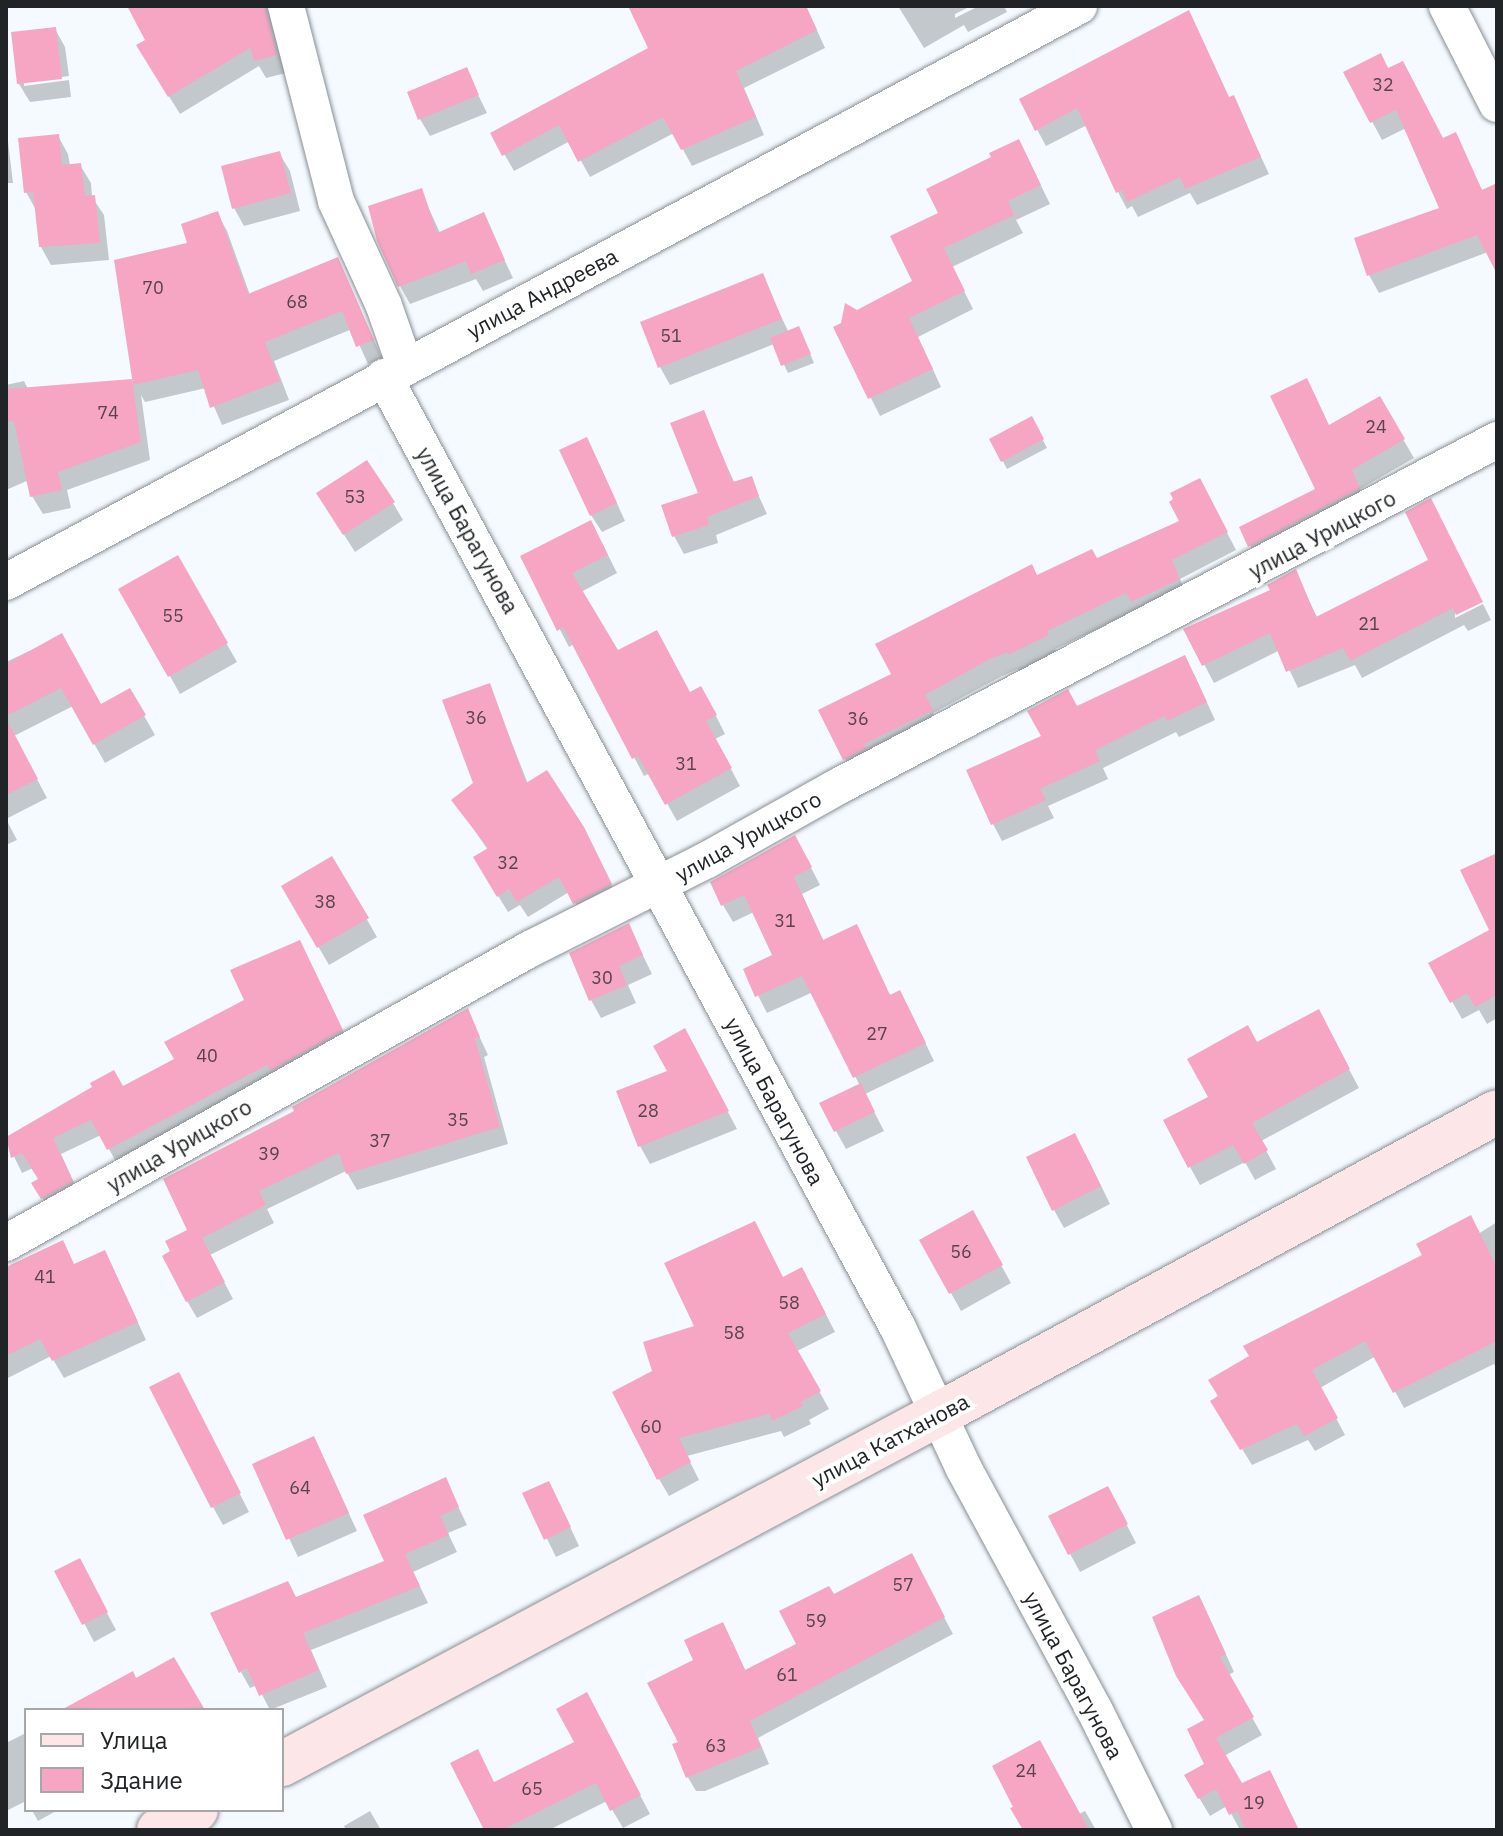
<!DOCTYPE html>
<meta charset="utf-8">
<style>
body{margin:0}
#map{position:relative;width:1503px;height:1836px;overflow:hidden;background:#f4faff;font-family:"IBM Plex Sans",sans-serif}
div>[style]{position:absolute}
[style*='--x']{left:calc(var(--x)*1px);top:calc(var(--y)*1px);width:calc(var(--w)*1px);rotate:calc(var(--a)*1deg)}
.shadow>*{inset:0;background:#0003}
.building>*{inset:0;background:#f6a6c3}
.roads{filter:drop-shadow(0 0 2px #888f94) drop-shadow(0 0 2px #888f94)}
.street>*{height:36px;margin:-18px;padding:0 18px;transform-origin:18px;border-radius:18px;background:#fff}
.secondary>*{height:44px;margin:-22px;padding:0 22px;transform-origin:22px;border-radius:22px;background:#fce6e7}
span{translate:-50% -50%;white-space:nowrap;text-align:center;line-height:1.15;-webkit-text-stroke:8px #fff;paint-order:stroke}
.number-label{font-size:18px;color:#56444d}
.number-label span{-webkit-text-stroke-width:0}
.street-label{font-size:22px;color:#212426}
.frame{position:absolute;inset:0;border:8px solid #212426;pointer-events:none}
.legend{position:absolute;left:24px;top:1708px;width:260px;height:104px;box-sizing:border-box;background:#fff;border:2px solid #a6a7a8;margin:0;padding:10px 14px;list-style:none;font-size:24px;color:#212426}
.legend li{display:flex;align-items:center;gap:16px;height:40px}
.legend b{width:40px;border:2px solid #a6a7a8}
</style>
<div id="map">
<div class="shadow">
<i style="clip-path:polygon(130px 6px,268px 6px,286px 73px,266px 78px,259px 66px,180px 114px,149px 64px,148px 40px)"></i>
<i style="clip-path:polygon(630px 6px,806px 6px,825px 48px,744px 88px,764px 135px,692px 166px,674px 133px,590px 177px,570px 141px,514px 171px,493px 134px,651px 48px)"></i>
<i style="clip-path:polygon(898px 6px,971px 6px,955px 14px,955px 18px,979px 6px,1004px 6px,1007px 12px,968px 32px,964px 25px,924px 48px)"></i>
<i style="clip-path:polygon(55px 29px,65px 47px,69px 76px,24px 82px,24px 86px,69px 80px,71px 97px,30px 102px,19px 84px,13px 34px)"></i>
<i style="clip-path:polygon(466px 70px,487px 113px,430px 136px,420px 119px)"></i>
<i style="clip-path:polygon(1388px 70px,1443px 140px,1455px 135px,1483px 192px,1497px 185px,1497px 270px,1488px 252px,1379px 293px,1369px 275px,1442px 209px,1406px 128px,1382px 140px,1346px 73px)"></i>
<i style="clip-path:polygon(1233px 97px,1269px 174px,1197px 205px,1190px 193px,1138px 217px,1132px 206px,1127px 209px,1118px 192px,1087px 125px,1046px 146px,1021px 100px)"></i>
<i style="clip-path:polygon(6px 125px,13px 183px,6px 183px)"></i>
<i style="clip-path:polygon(58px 136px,68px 154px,70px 166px,80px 165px,91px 183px,92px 197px,104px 215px,109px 260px,51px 265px,41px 247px,36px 210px,26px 192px)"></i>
<i style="clip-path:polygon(279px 153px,290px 171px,300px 211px,244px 226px,234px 208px)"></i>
<i style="clip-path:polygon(1028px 159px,1050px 204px,1016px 220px,1023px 233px,952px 267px,973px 309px,918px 337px,941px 387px,880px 416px,836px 328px,915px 282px,941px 214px)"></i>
<i style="clip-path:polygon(421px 191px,440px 233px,483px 215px,513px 278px,483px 291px,476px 279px,410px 304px,400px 286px)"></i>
<i style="clip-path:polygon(217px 213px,227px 231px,250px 295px,337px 259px,382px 358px,368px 364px,352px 329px,274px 361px,289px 400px,222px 425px,206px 388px,145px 402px,141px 395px,150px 460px,67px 490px,71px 508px,43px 514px,32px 496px,29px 480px,6px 490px,6px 385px,24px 381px,28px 389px,134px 381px,190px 244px)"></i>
<i style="clip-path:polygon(762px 276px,789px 333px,803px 337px,814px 363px,788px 373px,774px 344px,670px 385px,660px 367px)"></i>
<i style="clip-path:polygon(1379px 398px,1414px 458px,1360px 489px,1369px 507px,1260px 564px,1241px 528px,1318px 490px,1330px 427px)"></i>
<i style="clip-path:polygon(703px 413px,735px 484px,751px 479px,767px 514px,716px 535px,718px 543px,684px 554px,674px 536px,701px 495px)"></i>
<i style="clip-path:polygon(1032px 419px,1047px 448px,1007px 469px,992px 440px)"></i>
<i style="clip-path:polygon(596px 457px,625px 521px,602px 532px,591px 515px)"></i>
<i style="clip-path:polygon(1209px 498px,1236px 550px,1180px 579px,1188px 597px,1137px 610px,1055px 649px,1057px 654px,1020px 672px,1018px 669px,1000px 677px,933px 713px,941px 728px,854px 777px,821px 711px,894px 675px,1037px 577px,1097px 560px,1182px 522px)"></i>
<i style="clip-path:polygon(393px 503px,403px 520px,355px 552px,329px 511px)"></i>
<i style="clip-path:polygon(601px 541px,617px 573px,581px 592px,617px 653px,711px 706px,725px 734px,715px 739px,740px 786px,677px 821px,650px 773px,644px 776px,574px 644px,569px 647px,522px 557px)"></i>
<i style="clip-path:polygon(177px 557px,237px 662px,180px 694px,121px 589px)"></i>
<i style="clip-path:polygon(1431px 560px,1481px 600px,1455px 613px,1455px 618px,1483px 604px,1491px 620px,1468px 631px,1464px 625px,1362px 678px,1355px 665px,1298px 688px,1280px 650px,1214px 683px,1186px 630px,1272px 591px,1295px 572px,1318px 619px)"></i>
<i style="clip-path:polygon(61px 636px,101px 707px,130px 691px,155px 735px,105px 763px,73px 706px,14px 736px,47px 798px,6px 819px,17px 840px,6px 845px,6px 662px)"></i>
<i style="clip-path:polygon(1194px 674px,1215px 720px,1179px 737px,1176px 732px,1103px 768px,1108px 779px,1048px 806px,1054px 818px,1002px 841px,993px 824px,1076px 709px)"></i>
<i style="clip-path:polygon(489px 685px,528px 784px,575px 817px,620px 901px,584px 919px,569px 892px,528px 917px,520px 905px,508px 912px,475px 858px,488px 850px,454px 801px,475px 784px)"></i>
<i style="clip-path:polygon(804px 854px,820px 885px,802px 894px,824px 942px,909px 1009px,934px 1061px,865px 1094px,884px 1131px,846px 1149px,836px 1131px,860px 1086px,813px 992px,767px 1013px,745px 970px,775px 956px,754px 912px,733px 922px,723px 905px)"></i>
<i style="clip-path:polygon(332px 859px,377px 937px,329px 965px,284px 887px)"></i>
<i style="clip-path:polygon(628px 925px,652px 974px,628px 985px,636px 1003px,601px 1018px,591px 1000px)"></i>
<i style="clip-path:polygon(308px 958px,350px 1046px,118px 1165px,101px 1135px,61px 1154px,81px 1198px,52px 1214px,34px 1184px,40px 1180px,33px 1168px,22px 1173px,6px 1140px,95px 1088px,122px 1088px,176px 1060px,246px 1001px)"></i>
<i style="clip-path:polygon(1431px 964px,1497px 964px,1497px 1018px,1487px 1024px,1479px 1010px,1462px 1019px)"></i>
<i style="clip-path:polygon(467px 1010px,488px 1055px,484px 1057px,508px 1144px,357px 1190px,346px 1171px,267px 1209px,274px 1223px,210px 1255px,233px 1299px,197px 1318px,187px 1301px,173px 1252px,190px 1231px,297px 1111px)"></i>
<i style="clip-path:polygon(1328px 1030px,1359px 1088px,1261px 1141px,1276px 1169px,1255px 1180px,1245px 1162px,1200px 1185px,1190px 1167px,1210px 1098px,1257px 1044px)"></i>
<i style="clip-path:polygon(694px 1048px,737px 1129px,650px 1164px,640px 1146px,670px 1072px)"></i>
<i style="clip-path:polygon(1085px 1153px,1110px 1204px,1064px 1228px,1054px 1210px)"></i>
<i style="clip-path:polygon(972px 1213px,1011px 1283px,961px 1311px,922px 1241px)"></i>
<i style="clip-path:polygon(1497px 1222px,1497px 1369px,1494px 1364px,1404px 1408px,1376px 1356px,1320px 1388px,1345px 1435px,1315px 1451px,1308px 1440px,1252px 1465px,1213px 1402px)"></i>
<i style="clip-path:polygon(75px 1266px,116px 1275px,146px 1340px,64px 1378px,51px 1356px,6px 1379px,6px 1291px)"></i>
<i style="clip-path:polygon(786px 1286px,812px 1287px,835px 1332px,797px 1351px,829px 1409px,809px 1420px,811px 1424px,784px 1437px,781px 1431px,687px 1456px,699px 1480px,669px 1496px,659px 1479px,654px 1372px,696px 1327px)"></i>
<i style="clip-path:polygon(188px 1392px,249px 1512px,223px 1525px,213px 1507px)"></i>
<i style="clip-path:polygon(314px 1438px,357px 1531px,298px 1557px,254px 1465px)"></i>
<i style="clip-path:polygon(445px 1479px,467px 1525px,448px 1533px,457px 1552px,413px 1572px,428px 1603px,311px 1650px,327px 1687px,270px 1710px,257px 1685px,250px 1688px,241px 1672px,387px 1562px)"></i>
<i style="clip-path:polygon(525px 1494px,558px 1501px,579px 1546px,556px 1557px)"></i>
<i style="clip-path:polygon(1117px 1506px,1136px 1543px,1080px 1572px,1050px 1517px)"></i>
<i style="clip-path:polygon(57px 1572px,89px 1579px,116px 1630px,94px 1642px)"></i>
<i style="clip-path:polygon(920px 1572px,953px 1634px,758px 1738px,769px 1764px,705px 1791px,696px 1791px,686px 1774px,681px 1743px,732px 1641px,746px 1672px,798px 1645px,833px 1597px)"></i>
<i style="clip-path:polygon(1208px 1615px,1234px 1672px,1228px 1675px,1262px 1735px,1224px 1756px,1242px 1786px,1299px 1830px,1240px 1830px,1227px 1806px,1210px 1816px,1186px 1776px,1206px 1764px)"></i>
<i style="clip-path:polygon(597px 1713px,650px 1814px,623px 1828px,607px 1801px,549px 1830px,486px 1830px,495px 1784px,577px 1743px)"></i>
<i style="clip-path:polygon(26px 1733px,26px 1801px,6px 1811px,6px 1743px)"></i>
<i style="clip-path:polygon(32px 1810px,58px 1810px,38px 1821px)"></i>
<i style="clip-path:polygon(370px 1811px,381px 1830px,346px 1830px,344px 1826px)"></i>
<i style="clip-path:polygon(1085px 1811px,1096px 1830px,1027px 1830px,1079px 1814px)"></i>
</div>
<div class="building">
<i style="clip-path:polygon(127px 6px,265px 6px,277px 55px,254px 61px,250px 48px,168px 97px,136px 45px,145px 40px)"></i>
<i style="clip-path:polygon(628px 6px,806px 6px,817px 30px,736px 71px,756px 117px,681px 150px,663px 117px,578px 162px,559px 125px,502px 156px,490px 133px,648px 48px)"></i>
<i style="clip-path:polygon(1189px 10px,1229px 97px,1234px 95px,1261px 157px,1185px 189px,1180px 177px,1127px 202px,1122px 190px,1116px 193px,1077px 108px,1035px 131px,1019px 99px)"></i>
<i style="clip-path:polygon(56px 27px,62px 79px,17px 84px,11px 32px)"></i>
<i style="clip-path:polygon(1381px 53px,1388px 68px,1403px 61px,1443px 138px,1456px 132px,1482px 190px,1497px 183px,1497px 274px,1477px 235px,1367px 276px,1354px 238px,1439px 208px,1396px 110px,1370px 123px,1343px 72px)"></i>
<i style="clip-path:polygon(467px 67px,479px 95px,418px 120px,407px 92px)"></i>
<i style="clip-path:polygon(59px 134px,62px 165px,81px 163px,85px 196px,95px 195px,100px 243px,39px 247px,33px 192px,24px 193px,18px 138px)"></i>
<i style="clip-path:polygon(1019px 139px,1041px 185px,1008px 201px,1014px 215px,944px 248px,965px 291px,909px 318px,933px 369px,868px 399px,833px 327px,841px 323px,845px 303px,857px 310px,912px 281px,890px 236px,938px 213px,926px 189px,991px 157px,989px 153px)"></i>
<i style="clip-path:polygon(280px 151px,291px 193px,232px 209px,221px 166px)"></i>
<i style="clip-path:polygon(422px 188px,437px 233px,484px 212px,505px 260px,471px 274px,466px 261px,398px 287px,377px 241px,368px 206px)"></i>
<i style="clip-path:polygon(218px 211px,248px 294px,338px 257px,374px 340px,356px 347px,342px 311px,265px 342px,280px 381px,210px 408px,198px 370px,133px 385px,114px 260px,187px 243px,181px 224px)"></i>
<i style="clip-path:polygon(763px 273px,782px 319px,658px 368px,640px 322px)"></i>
<i style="clip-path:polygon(799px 326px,811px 354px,781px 366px,770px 338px)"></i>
<i style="clip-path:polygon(1307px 378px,1329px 425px,1380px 396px,1405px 439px,1352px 470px,1360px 488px,1248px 547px,1239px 527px,1315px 489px,1270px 396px)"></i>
<i style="clip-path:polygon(132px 379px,141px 442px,58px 472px,62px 490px,30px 497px,14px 421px,6px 423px,6px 389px)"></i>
<i style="clip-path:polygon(704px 410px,733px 482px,752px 476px,759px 496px,707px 517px,709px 525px,672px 537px,661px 505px,698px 493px,670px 423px)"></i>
<i style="clip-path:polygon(1032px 416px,1044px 439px,1001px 462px,989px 439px)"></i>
<i style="clip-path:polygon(587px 437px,617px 503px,590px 516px,559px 450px)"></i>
<i style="clip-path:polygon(367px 460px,395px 502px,343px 535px,316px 493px)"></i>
<i style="clip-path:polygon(1200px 478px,1228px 532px,1172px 560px,1180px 579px,1131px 602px,1126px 593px,1047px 631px,1049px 635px,1008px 655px,1008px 652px,990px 659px,925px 695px,933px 710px,864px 744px,866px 748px,843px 760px,818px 710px,891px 674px,875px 644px,1032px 564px,1037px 575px,1092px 549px,1097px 558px,1179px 521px,1169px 502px,1173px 499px,1170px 493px)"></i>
<i style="clip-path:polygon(1431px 498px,1483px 602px,1456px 615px,1453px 608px,1350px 661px,1343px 648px,1286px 672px,1270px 633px,1202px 666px,1183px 629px,1270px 590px,1267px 585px,1296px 569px,1316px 617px,1428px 560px,1405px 512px)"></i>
<i style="clip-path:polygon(591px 520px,608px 555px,572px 573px,618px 650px,657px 630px,690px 692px,701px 686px,717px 715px,706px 721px,732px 768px,665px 805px,638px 756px,632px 759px,563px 627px,557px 631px,520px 556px)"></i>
<i style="clip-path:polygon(178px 555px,228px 643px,168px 677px,118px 589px)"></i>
<i style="clip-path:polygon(62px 633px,101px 704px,130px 688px,146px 715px,93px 745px,61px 688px,6px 716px,6px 664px)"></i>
<i style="clip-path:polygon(1185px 655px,1207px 702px,1167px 721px,1165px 716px,1095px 750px,1100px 761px,1040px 789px,1046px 800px,991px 825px,966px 770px,1041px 736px,1027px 711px,1068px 689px,1077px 706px)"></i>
<i style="clip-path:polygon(490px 683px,526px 783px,547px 770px,584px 827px,612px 884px,573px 904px,559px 877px,517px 902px,509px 889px,497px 897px,473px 857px,488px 848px,451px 800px,473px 783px,442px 700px)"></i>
<i style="clip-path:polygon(6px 718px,38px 779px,6px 795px)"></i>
<i style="clip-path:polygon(795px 835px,812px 867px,794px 877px,823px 940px,857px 924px,890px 995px,900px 990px,926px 1043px,853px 1078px,802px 976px,755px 997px,743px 969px,772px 955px,744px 895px,721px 906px,710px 882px)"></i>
<i style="clip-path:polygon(1497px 853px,1497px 995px,1475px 1007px,1467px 993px,1450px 1003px,1428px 963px,1489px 930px,1460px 870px)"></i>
<i style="clip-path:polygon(332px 856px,369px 918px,317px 948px,281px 886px)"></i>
<i style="clip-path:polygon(629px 923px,643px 955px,619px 966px,627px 985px,589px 1001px,569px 953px)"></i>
<i style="clip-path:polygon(300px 940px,343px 1030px,271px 1070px,267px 1065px,107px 1150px,91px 1120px,53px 1138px,73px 1181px,41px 1199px,31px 1183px,38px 1179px,22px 1153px,11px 1158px,6px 1137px,92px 1087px,90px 1083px,114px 1070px,123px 1086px,174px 1059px,164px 1042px,244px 1000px,230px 970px)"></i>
<i style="clip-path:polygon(468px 1008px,480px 1037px,475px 1039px,500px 1127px,346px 1174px,339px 1153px,259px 1191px,266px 1205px,202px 1238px,225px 1282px,186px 1302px,162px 1256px,170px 1251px,165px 1241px,187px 1230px,163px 1179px,294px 1111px,292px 1107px)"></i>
<i style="clip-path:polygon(1319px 1009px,1350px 1069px,1252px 1123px,1268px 1150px,1244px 1164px,1233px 1145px,1188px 1168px,1163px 1120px,1208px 1097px,1187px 1059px,1248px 1025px,1257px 1042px)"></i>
<i style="clip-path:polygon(685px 1028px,729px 1111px,638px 1147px,616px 1091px,667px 1071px,653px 1046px)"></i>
<i style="clip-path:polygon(861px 1083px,875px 1112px,834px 1132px,819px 1103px)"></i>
<i style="clip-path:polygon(1075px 1133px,1101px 1186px,1052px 1211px,1026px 1157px)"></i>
<i style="clip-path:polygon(973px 1210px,1003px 1265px,949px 1294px,919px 1240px)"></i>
<i style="clip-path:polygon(1471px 1215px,1497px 1268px,1497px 1341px,1393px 1393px,1365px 1341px,1312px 1370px,1338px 1418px,1304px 1436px,1297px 1424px,1240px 1450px,1210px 1401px,1218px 1396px,1208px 1380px,1249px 1356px,1243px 1346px,1422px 1255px,1416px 1244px)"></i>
<i style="clip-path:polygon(755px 1221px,783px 1277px,802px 1267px,826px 1314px,788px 1333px,821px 1391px,801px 1402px,803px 1406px,772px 1421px,769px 1414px,679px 1438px,691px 1462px,657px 1480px,612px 1392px,652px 1371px,643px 1342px,694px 1326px,664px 1263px)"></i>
<i style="clip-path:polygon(63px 1240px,74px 1264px,105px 1250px,138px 1322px,52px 1361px,40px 1339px,6px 1356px,6px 1267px)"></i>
<i style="clip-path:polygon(179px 1372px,241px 1493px,211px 1508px,149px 1387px)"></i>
<i style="clip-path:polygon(314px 1436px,349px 1513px,286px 1540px,252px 1464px)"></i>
<i style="clip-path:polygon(446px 1477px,459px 1507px,440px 1516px,449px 1535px,405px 1554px,420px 1586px,303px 1633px,319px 1670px,259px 1696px,247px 1668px,239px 1673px,210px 1613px,288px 1581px,296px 1597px,384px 1561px,363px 1515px)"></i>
<i style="clip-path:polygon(549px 1481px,571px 1527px,544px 1540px,522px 1493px)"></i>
<i style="clip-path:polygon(1108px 1486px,1128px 1524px,1068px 1555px,1048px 1516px)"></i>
<i style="clip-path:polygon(912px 1553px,945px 1617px,750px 1721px,761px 1747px,686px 1778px,672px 1744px,678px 1742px,647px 1683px,693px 1660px,684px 1640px,723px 1622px,745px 1670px,796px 1644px,779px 1611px,829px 1586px,834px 1594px)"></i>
<i style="clip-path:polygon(80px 1558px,108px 1612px,82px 1625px,54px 1571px)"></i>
<i style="clip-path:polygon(1199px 1595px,1226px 1654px,1220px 1657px,1254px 1717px,1216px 1738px,1242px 1783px,1270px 1770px,1299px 1830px,1246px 1830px,1237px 1811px,1229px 1815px,1216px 1789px,1198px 1799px,1184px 1775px,1204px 1764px,1187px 1729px,1204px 1720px,1176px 1676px,1152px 1617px)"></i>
<i style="clip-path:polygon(174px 1657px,205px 1710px,61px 1710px,133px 1671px,136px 1678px)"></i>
<i style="clip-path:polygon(587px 1692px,641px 1795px,610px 1811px,596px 1783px,502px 1830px,484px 1830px,450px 1763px,478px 1749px,494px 1782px,574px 1742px,556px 1709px)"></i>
<i style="clip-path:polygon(1040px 1740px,1089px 1830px,1023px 1830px,1010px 1808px,1013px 1807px,992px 1766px)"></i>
</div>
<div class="roads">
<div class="street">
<i style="--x:286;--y:6;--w:201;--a:75.6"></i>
<i style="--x:336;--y:201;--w:115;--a:65.4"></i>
<i style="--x:384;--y:306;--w:64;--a:70.7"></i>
<i style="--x:1447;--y:6;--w:110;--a:63"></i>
<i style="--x:384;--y:377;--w:1081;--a:61.61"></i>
<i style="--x:898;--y:1328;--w:153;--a:64.9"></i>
<i style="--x:963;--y:1467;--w:277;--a:61.6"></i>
<i style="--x:1095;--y:1711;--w:133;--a:63.6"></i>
<i style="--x:6;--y:582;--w:1218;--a:-28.23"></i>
<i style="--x:6;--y:1243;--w:601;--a:-29.3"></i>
<i style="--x:530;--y:949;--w:198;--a:-26.7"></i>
<i style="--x:707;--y:860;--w:149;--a:-29.3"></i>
<i style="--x:837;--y:787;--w:746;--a:-27.73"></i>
</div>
<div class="secondary">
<i style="--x:282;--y:1764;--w:744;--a:-28.05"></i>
<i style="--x:939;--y:1414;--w:634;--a:-28.42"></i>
<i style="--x:159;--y:1830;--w:42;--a:-28.4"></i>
</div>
</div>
<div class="number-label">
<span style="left:1383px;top:85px">32</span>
<span style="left:153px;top:288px">70</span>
<span style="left:297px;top:302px">68</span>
<span style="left:671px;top:336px">51</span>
<span style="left:108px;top:413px">74</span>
<span style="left:1376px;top:427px">24</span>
<span style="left:355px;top:497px">53</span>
<span style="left:173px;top:616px">55</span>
<span style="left:1369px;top:624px">21</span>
<span style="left:476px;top:718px">36</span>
<span style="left:858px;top:719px">36</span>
<span style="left:686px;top:764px">31</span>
<span style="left:508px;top:863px">32</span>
<span style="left:325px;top:902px">38</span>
<span style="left:785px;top:921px">31</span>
<span style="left:602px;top:978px">30</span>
<span style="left:877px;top:1034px">27</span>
<span style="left:207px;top:1056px">40</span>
<span style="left:648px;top:1111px">28</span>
<span style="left:458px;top:1120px">35</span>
<span style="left:380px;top:1141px">37</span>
<span style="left:269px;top:1154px">39</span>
<span style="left:961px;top:1252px">56</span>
<span style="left:45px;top:1277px">41</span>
<span style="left:789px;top:1303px">58</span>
<span style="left:734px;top:1333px">58</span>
<span style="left:651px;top:1427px">60</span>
<span style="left:300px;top:1488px">64</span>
<span style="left:903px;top:1585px">57</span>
<span style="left:816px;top:1621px">59</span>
<span style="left:787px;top:1675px">61</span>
<span style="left:716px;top:1746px">63</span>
<span style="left:1026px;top:1771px">24</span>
<span style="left:532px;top:1789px">65</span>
<span style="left:1254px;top:1803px">19</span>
</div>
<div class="street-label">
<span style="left:542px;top:293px;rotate:-28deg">улица Андреева</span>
<span style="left:468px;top:530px;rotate:61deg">улица Барагунова</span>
<span style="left:1322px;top:534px;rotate:-28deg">улица Урицкого</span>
<span style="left:748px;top:836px;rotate:-29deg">улица Урицкого</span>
<span style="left:775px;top:1101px;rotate:62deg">улица Барагунова</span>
<span style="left:179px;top:1145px;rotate:-30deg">улица Урицкого</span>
<span style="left:890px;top:1440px;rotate:-28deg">улица Катханова</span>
<span style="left:1074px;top:1675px;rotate:62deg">улица Барагунова</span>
</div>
<div class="frame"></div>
<ul class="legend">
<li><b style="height:10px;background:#fce6e7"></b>Улица</li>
<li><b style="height:22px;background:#f6a6c3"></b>Здание</li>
</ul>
</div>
